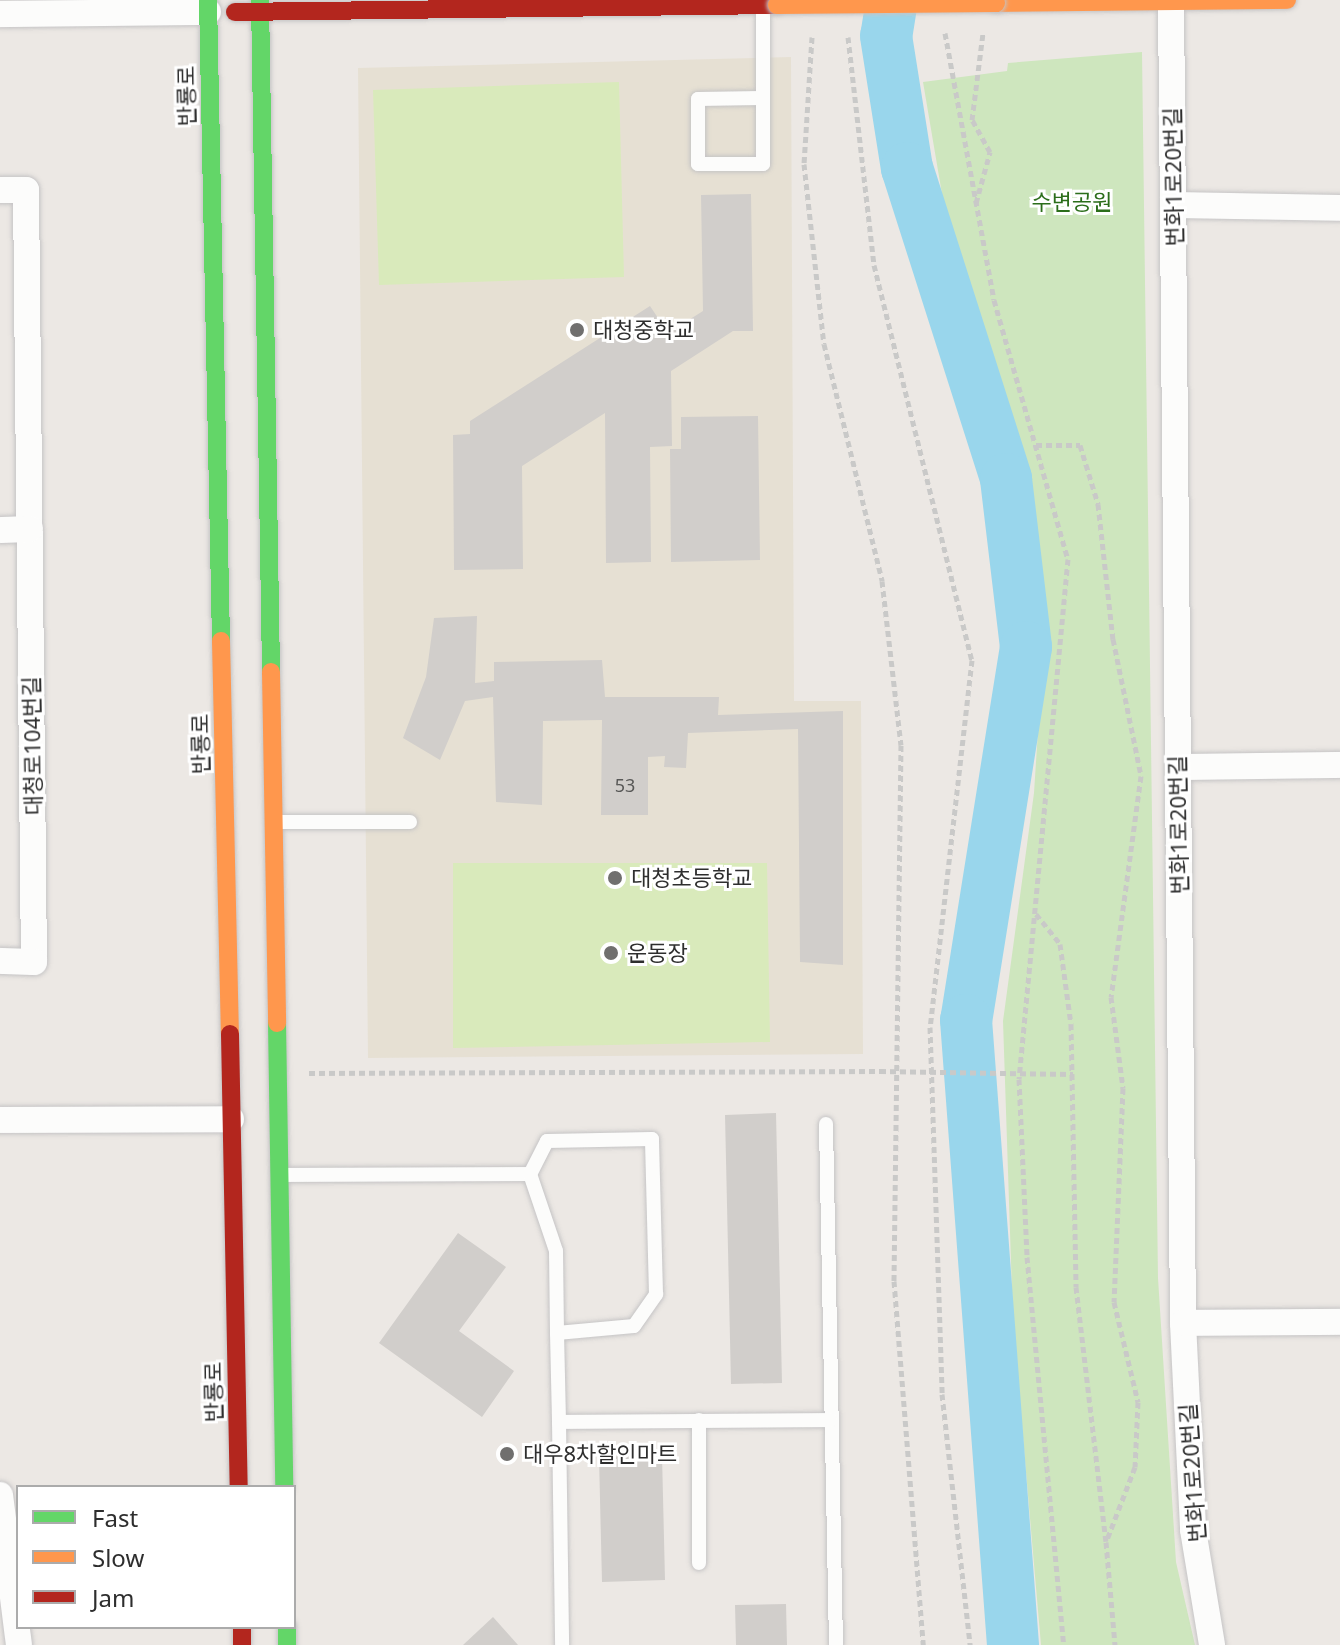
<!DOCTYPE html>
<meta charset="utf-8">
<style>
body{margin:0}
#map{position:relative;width:1340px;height:1645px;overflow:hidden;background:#ece8e4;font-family:"Noto Sans","Noto Sans KR",sans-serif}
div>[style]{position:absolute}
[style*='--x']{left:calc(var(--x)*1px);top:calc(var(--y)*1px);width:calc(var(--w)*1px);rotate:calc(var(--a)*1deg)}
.education>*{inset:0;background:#e6e0d3}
.green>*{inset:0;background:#cee6be}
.pitch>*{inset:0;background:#d9eabb}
.river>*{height:52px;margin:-26px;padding:0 26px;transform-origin:26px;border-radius:26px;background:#99d6ec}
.building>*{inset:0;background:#d1cecb}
.path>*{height:5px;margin-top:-2.5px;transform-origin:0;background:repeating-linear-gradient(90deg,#c9c9c8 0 6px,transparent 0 10px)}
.roads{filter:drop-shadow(0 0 2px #c5c4c5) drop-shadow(0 0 2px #c5c4c5)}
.lane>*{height:14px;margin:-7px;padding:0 7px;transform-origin:7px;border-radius:7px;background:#fcfcfb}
.street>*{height:26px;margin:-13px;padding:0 13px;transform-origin:13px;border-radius:13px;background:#fcfcfb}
.fast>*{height:18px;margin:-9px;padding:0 9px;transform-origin:9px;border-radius:9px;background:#63d668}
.slow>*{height:18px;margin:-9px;padding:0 9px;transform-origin:9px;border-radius:9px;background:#ff974d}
.jam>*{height:18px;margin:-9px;padding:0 9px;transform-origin:9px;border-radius:9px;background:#b3261e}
.path-bridge>*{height:5px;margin-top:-2.5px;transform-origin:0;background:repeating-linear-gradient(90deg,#c9c9c8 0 6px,transparent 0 10px)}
.bridges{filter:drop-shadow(0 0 2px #c5c4c5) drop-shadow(0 0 2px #c5c4c5)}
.slow-bridge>*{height:18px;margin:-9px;padding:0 9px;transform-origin:9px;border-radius:9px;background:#ff974d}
.dots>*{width:22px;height:22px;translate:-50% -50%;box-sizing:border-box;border:4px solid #fff;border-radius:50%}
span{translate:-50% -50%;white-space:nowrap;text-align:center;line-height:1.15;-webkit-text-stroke:6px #fff;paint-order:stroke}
.number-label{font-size:18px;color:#585857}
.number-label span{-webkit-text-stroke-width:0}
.street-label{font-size:22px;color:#2e2e2e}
.park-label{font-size:22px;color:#2c6e1b}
.poi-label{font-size:22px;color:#2e2e2e}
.left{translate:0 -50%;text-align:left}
.legend{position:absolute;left:16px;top:1485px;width:280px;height:144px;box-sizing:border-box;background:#fff;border:2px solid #ababab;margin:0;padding:10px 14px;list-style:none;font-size:24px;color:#2e2e2e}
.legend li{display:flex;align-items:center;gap:16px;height:40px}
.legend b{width:40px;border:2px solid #ababab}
</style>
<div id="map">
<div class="education">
<i style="clip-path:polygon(791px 57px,794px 701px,861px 701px,863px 1054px,368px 1058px,358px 68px)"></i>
</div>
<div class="green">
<i style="clip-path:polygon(1142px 52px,1158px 1278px,1176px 1562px,1195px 1645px,1041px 1645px,1013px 1322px,1003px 1021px,1034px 793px,1045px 622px,1022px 507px,951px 247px,923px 82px,1007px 71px,1008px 63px)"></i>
</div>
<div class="pitch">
<i style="clip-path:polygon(619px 82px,624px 277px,379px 285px,373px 90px)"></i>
<i style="clip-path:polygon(453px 863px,767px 863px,770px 1042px,453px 1048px)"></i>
</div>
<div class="river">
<i style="--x:892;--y:0;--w:36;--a:99"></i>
<i style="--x:886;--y:36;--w:134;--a:81"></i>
<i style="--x:907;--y:168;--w:326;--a:72.3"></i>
<i style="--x:1006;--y:479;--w:169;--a:83.2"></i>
<i style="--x:1026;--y:647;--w:378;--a:99.1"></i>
<i style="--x:966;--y:1020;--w:627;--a:85.7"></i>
</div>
<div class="building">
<i style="clip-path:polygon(751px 194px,753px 331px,733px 331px,671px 371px,672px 446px,650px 447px,651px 562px,606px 563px,605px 413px,522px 466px,523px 569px,454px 570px,453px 435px,470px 434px,470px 421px,650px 306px,668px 333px,703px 311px,701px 195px)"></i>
<i style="clip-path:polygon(758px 416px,760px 560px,671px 562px,670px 449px,681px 449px,681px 417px)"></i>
<i style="clip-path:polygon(477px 616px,475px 683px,494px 681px,494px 662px,602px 660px,605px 697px,719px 697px,718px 715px,843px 711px,843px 965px,800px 962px,798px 729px,688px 733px,686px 768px,664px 767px,665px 756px,648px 757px,648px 815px,601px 815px,602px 720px,543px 721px,542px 805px,496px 802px,493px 697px,465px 701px,440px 760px,403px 738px,426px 677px,434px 618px)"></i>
<i style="clip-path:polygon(776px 1113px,782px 1383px,731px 1384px,725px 1115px)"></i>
<i style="clip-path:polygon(458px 1233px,506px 1267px,459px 1331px,514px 1371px,482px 1417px,379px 1343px)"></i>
<i style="clip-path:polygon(662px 1455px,665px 1580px,602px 1582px,599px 1457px)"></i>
<i style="clip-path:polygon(786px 1604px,787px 1645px,736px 1645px,735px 1605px)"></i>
<i style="clip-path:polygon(493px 1617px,518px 1645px,463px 1645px)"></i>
</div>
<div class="path">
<i style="--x:945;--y:33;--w:271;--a:79.6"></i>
<i style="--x:994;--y:300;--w:269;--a:74.1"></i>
<i style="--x:1068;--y:559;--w:522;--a:95.38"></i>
<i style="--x:1019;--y:1079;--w:178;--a:87.4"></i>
<i style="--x:1027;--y:1257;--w:390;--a:84.6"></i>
<i style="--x:812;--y:37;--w:127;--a:93.6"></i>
<i style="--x:804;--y:164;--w:181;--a:83.7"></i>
<i style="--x:824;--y:344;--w:244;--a:76.2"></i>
<i style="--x:882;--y:581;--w:165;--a:83.4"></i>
<i style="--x:901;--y:745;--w:536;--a:90.75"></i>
<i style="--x:894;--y:1281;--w:365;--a:85.4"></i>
<i style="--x:848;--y:37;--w:229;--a:83.5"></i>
<i style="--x:874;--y:265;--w:407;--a:76.1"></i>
<i style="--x:972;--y:660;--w:369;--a:96.5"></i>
<i style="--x:930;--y:1027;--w:367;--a:88.1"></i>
<i style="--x:942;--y:1394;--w:253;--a:83.6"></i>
<i style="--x:976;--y:203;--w:53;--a:-74.6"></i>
<i style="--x:990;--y:152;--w:37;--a:-119"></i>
<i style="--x:972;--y:120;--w:88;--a:-82.8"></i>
<i style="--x:1036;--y:445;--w:44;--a:0"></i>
<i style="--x:1080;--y:445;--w:62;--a:73"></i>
<i style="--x:1098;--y:504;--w:136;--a:83.7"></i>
<i style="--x:1113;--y:639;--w:140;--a:78.4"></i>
<i style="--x:1141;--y:776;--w:223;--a:97.7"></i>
<i style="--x:1111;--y:997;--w:92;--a:82.5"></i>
<i style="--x:1123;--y:1088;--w:214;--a:92.4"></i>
<i style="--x:1114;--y:1302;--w:103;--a:76.5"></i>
<i style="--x:1138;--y:1402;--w:65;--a:92.6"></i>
<i style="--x:1135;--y:1467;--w:80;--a:111.1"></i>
<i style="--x:1106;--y:1542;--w:103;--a:85"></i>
<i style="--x:1036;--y:914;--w:38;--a:51"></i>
<i style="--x:1060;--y:944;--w:81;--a:82.2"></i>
<i style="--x:1071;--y:1024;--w:263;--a:88.9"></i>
<i style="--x:1076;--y:1287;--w:256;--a:83.3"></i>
<i style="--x:309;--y:1073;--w:571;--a:-0.2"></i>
</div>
<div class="roads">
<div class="lane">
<i style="--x:761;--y:98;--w:63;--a:179.1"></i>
<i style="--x:698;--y:99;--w:65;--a:90"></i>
<i style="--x:698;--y:164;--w:65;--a:0"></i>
<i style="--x:763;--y:164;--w:158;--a:-90"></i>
<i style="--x:274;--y:822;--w:136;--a:0"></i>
<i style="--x:826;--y:1124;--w:521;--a:88.9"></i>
<i style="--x:279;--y:1175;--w:251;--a:-0.2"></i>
<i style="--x:557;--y:1333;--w:77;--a:-5.2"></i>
<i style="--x:634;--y:1326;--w:39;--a:-55"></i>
<i style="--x:656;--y:1294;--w:155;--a:-91.5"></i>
<i style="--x:652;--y:1139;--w:105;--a:178.9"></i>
<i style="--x:547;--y:1141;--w:37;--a:117"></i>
<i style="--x:530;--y:1174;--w:81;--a:71.3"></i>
<i style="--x:556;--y:1251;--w:82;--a:89.3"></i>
<i style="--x:557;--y:1333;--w:89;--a:88.7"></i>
<i style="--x:559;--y:1422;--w:223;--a:89.2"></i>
<i style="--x:699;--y:1420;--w:143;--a:90"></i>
<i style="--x:559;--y:1422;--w:271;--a:-0.4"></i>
</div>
<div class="street">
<i style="--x:1171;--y:0;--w:1323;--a:89.48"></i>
<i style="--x:1183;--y:1323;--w:207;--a:87.2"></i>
<i style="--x:1193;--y:1530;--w:117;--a:80.6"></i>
<i style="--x:0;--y:14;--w:208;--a:-0.6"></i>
<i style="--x:0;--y:190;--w:26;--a:0"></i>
<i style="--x:26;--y:190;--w:772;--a:89.41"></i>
<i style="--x:34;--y:962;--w:34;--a:-178"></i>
<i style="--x:1174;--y:205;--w:166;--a:1"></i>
<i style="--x:0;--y:530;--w:30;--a:-2"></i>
<i style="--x:1178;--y:767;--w:162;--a:-0.7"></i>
<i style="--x:0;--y:1120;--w:231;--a:-0.2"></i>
<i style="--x:1183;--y:1323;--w:157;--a:-0.4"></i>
<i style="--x:0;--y:1495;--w:151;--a:82.8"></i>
</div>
<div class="fast">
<i style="--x:208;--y:0;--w:641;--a:88.84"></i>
<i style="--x:260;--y:0;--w:672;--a:89.06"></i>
<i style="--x:277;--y:1023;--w:464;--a:89.1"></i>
<i style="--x:287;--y:1627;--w:18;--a:90"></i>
</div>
<div class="slow">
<i style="--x:996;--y:3;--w:291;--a:-0.6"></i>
<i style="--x:221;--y:641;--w:393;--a:88.7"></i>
<i style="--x:271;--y:672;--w:351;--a:89"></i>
</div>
<div class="jam">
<i style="--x:235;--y:12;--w:542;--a:-0.74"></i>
<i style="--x:230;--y:1034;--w:453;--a:88.9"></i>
<i style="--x:242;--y:1627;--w:18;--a:90"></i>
</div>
</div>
<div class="path-bridge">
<i style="--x:880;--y:1071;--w:193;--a:0.9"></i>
</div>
<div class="bridges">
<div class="slow-bridge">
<i style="--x:777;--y:5;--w:219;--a:-0.5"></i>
</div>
</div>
<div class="dots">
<i style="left:577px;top:330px;background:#706f6e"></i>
<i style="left:615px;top:878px;background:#706f6e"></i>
<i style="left:611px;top:953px;background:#706f6e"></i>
<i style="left:507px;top:1454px;background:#706f6e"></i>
</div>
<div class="number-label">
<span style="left:625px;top:785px">53</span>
</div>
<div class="street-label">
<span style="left:186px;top:96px;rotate:-91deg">반룡로</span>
<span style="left:1173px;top:177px;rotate:-91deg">번화1로20번길</span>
<span style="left:200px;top:744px;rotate:-91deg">반룡로</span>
<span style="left:32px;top:746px;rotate:-91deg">대청로104번길</span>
<span style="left:1178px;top:825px;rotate:-91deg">번화1로20번길</span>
<span style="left:213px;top:1392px;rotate:-91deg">반룡로</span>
<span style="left:1192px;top:1473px;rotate:-94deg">번화1로20번길</span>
</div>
<div class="park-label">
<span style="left:1072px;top:202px">수변공원</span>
</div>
<div class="poi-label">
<span class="left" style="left:593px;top:330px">대청중학교</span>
<span class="left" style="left:631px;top:878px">대청초등학교</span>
<span class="left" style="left:627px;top:953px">운동장</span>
<span class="left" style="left:523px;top:1454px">대우8차할인마트</span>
</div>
<ul class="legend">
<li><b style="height:10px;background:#63d668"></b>Fast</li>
<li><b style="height:10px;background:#ff974d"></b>Slow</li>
<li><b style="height:10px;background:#b3261e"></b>Jam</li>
</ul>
</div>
